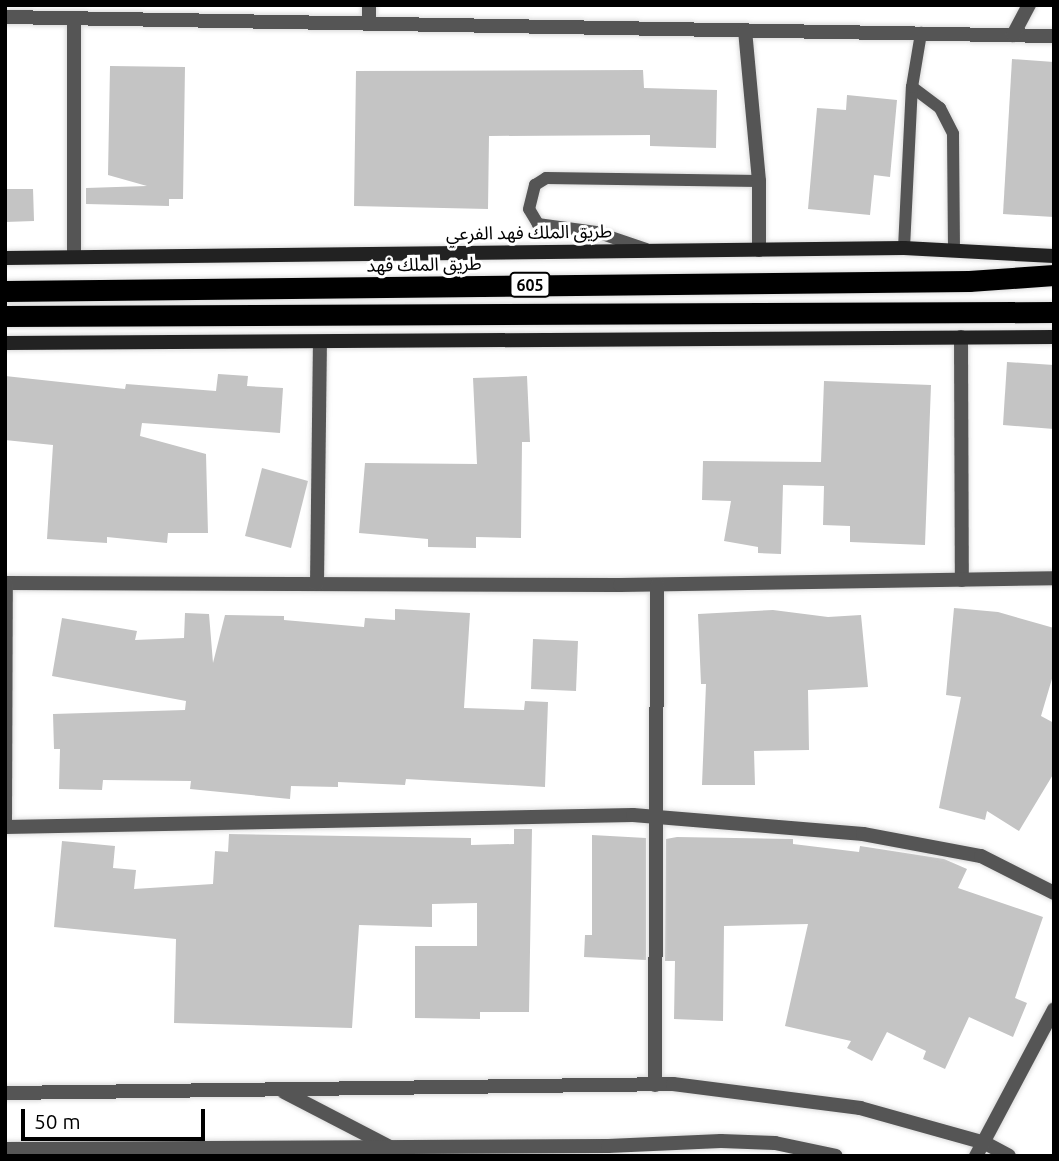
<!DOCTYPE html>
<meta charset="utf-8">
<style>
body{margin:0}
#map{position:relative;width:1059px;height:1161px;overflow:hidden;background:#fff;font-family:Ubuntu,"Noto Sans Arabic",sans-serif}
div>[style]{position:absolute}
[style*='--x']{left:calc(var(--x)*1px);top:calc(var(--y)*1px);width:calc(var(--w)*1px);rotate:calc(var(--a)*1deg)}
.building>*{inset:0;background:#c4c4c4}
.roads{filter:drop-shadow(0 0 2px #dbdbdb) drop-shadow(0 0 2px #dbdbdb)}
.service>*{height:12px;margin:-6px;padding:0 6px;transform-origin:6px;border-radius:6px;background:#555}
.minor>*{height:14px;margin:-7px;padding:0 7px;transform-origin:7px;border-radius:7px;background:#555}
.tertiary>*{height:14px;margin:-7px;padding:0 7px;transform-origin:7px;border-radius:7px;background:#555}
.secondary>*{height:14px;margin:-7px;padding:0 7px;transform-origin:7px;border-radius:7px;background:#222}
.motorway>*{height:21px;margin:-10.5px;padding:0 10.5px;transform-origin:10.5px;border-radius:10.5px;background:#000}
span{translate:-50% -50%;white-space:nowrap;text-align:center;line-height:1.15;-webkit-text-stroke:6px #fff;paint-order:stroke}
.shield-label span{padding:2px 5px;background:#fff;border:2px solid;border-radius:5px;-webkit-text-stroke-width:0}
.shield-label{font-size:16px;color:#000;font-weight:700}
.street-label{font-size:18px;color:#000}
.frame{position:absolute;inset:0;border:7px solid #000;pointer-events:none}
.scale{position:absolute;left:21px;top:1109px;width:184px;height:32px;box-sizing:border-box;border:4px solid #000;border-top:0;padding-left:9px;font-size:21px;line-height:24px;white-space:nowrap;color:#000;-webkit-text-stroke:5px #fff;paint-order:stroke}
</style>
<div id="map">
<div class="building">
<i style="clip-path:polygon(1012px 59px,1054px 62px,1054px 217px,1003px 214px)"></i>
<i style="clip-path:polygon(110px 66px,185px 67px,183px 199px,169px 199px,169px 206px,86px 204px,86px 188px,147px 186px,108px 175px)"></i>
<i style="clip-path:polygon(643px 70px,644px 88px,717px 90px,716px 148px,650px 146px,650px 135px,489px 136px,488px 209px,354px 206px,356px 71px)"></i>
<i style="clip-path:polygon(847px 95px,897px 100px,890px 177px,874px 175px,870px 215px,808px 209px,817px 108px,846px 110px)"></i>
<i style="clip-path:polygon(5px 189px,33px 189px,34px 221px,5px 222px)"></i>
<i style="clip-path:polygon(1007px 362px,1054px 365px,1054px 429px,1003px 425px)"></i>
<i style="clip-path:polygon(218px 374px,248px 376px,247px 386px,283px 388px,280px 433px,142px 423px,140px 436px,206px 454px,208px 533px,168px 533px,167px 543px,107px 537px,107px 543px,47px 539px,53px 445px,5px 440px,5px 376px,125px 389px,126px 384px,216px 391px)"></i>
<i style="clip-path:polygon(527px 376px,530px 442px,522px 442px,521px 538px,476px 537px,476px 548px,428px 547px,428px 539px,359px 533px,365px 463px,477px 464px,473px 378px)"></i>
<i style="clip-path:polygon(824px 381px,931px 385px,925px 545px,850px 542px,850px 526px,823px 525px,824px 486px,783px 485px,781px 554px,758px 553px,758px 547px,724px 541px,731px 501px,702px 500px,703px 461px,821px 462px)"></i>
<i style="clip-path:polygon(262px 468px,308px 481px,291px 548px,245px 536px)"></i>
<i style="clip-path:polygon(954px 608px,998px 612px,1054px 628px,1054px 672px,1041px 716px,1054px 723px,1054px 773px,1019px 831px,987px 811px,985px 820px,939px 808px,961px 697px,946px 695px)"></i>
<i style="clip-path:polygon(395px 609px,470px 613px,464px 708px,524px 710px,525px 701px,548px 702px,545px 787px,406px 779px,405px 785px,338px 782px,338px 787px,291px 786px,290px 799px,190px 789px,191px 781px,103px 780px,102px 790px,59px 789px,60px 749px,54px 749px,53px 714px,185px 710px,186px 701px,52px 676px,62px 618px,137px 631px,135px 640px,184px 638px,185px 613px,209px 614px,213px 663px,225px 615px,284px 616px,284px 620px,364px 627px,365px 618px,395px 620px)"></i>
<i style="clip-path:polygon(773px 610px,828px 617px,861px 615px,868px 687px,808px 690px,809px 750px,754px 751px,755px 785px,702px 785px,706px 684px,701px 684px,698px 614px)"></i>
<i style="clip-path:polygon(533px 639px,578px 641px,576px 691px,531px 689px)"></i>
<i style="clip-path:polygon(514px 829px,532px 829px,529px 1012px,480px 1012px,480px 1019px,415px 1018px,415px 946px,477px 946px,477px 903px,432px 904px,432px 927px,359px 925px,352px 1028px,174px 1023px,176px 939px,54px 927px,62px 841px,115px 846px,113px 868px,136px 870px,134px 889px,213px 884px,215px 851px,228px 852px,229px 834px,471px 838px,471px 845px,514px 844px)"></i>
<i style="clip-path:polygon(592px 835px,646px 838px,646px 960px,584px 957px,585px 935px,592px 935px)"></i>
<i style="clip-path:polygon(677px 837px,793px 839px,793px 844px,859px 852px,860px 846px,944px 859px,967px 869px,958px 888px,1043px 917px,1015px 998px,1027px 1003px,1013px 1037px,969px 1017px,945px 1069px,923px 1059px,926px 1051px,887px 1032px,872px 1061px,847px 1048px,851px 1041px,785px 1026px,808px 924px,724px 926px,723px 1021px,674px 1019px,675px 961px,665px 961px,666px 839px)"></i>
</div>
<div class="roads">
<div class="service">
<i style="--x:912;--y:87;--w:35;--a:37"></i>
<i style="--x:940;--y:108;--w:29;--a:63"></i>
<i style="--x:953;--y:134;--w:114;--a:89.5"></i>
<i style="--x:904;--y:248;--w:161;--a:-87.2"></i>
<i style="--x:912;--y:87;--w:55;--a:-80.5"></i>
<i style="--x:646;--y:249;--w:53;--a:-161.2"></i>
<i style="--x:596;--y:232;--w:59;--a:-172.1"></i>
<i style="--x:538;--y:224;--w:17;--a:-121"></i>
<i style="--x:529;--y:209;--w:25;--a:-76"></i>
<i style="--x:535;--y:185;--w:13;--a:-32"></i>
<i style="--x:546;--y:178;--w:213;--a:0.8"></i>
</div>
<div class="minor">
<i style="--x:369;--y:5;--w:18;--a:90"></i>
<i style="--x:5;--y:17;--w:1049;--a:1.04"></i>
<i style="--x:745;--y:30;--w:152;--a:84.7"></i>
<i style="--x:759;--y:181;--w:69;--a:90"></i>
<i style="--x:1013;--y:35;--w:34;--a:-62"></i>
<i style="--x:74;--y:257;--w:239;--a:-90"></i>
<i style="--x:961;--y:337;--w:243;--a:89.8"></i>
<i style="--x:5;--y:583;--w:615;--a:0.19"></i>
<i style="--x:620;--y:585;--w:434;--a:-0.9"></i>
<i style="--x:317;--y:584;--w:241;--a:-89.3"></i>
<i style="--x:5;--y:826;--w:243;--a:-89.8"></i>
<i style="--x:5;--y:827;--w:628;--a:-1.09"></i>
<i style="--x:633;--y:815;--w:231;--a:4.7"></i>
<i style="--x:863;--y:834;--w:120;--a:10.6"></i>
<i style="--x:981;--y:856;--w:82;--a:26.9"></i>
<i style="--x:655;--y:1085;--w:500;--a:-89.77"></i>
<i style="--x:284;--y:1092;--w:122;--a:27.4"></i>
<i style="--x:5;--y:1093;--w:668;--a:-0.77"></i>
<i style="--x:673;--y:1084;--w:189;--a:7.3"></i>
<i style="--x:860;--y:1108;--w:130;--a:15.6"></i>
<i style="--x:985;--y:1143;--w:27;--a:28"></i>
<i style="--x:976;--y:1156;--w:166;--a:-62"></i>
</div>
<div class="tertiary">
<i style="--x:5;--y:1149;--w:603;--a:-0.29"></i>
<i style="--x:608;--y:1146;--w:113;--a:-2.5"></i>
<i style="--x:721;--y:1141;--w:54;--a:2.1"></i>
<i style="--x:775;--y:1143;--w:62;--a:12"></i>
</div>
<div class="secondary">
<i style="--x:5;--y:258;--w:899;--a:-0.64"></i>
<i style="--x:904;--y:248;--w:150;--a:3.1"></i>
<i style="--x:5;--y:343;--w:1049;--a:-0.33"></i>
</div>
<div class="motorway">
<i style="--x:5;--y:291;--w:964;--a:-0.59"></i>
<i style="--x:969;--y:281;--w:85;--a:-4"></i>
<i style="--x:5;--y:316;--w:1049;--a:-0.22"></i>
</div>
</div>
<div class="shield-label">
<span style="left:530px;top:285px">605</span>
</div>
<div class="street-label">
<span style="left:529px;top:232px;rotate:-1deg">طريق الملك فهد الفرعي</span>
<span style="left:424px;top:264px;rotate:-1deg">طريق الملك فهد</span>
</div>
<div class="frame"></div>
<div class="scale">50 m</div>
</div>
